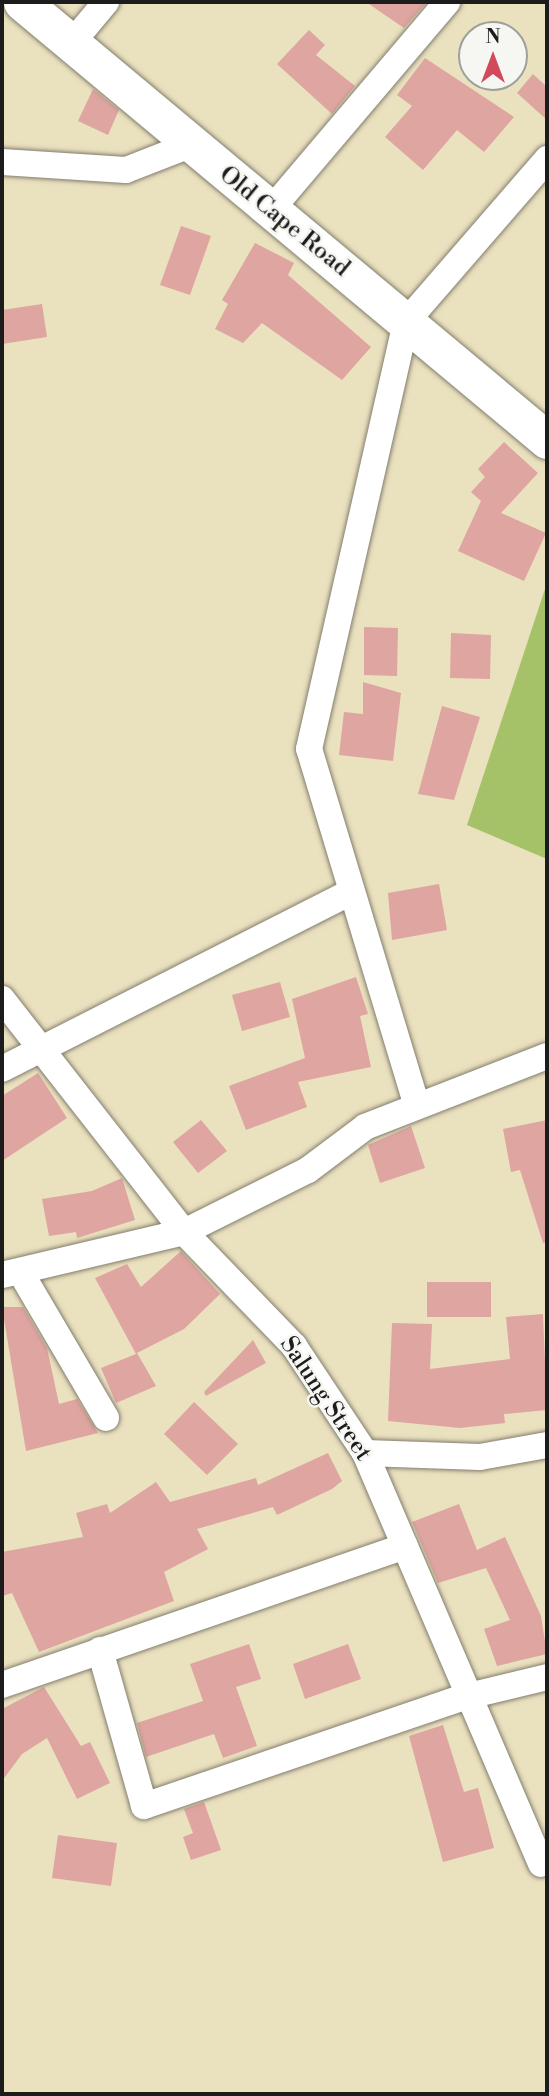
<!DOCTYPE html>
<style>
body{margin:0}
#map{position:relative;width:549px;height:2096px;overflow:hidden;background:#eae1bf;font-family:"Libre Bodoni",serif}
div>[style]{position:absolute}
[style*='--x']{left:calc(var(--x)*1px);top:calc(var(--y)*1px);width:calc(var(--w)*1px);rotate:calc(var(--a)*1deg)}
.green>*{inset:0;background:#a5c269}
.building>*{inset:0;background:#dfa5a1}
.roads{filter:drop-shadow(0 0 2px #837e6e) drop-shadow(0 0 2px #837e6e)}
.street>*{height:26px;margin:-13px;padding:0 13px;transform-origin:13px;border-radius:13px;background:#fff}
.secondary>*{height:37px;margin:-18.5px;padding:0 18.5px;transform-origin:18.5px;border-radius:18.5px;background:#fff}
span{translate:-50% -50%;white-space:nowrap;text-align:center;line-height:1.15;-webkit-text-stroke:5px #f6f6f2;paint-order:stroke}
.street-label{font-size:24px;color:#1c1c1c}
.frame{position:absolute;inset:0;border:4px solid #1c1c1c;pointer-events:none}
.north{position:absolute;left:458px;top:21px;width:70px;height:70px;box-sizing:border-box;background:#f6f6f2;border:2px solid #9f9f9c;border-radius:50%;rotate:0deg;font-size:19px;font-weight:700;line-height:28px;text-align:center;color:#1c1c1c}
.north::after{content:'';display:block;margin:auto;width:24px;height:32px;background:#d1495b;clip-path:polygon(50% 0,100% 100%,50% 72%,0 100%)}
</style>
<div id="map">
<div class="green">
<i style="clip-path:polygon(547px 583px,547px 859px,467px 825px)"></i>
</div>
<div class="building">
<i style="clip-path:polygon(366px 2px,427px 2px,404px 28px)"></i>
<i style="clip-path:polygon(309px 30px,325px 45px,316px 55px,355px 86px,332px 114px,277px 64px)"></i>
<i style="clip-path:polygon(425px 58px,514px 117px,484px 152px,457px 130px,423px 170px,385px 137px,412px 106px,397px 95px)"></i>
<i style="clip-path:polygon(533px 74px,547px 87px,547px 120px,517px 93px)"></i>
<i style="clip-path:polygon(93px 89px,119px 110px,108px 135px,78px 121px)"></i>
<i style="clip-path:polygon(181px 226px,211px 236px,190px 295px,160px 285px)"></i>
<i style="clip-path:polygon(255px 243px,294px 263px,288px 275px,371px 347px,342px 380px,262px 323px,243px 343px,215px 329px,228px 304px,222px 300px)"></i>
<i style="clip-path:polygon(42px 304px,47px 337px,2px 344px,2px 310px)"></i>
<i style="clip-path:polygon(504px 442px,538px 473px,501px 513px,546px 533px,524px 581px,458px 551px,481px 501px,471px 492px,485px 477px,478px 469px)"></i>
<i style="clip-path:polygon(364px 627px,398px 628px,397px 676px,364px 675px)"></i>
<i style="clip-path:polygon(451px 633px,491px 635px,490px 679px,450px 678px)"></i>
<i style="clip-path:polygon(363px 682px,401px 693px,393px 761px,339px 755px,344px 712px,363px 714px)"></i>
<i style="clip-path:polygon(442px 706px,480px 717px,454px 800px,418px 794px)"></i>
<i style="clip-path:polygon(439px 884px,447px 930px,392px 940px,388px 893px)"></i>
<i style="clip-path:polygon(356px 977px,368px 1014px,360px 1016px,371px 1067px,298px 1082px,307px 1107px,246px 1130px,229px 1086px,305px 1058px,292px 999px)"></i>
<i style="clip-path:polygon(280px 982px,290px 1017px,242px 1031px,232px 995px)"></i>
<i style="clip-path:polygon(38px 1073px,67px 1118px,2px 1161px,2px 1096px)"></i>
<i style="clip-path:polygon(201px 1120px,227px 1151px,198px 1173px,173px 1142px)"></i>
<i style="clip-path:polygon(547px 1120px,547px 1242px,543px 1243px,520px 1170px,511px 1172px,503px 1129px)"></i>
<i style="clip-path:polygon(411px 1126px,425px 1168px,380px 1183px,368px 1145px)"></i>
<i style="clip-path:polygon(122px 1178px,135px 1220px,77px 1238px,76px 1232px,49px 1236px,42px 1199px,92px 1191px)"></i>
<i style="clip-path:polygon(181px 1251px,220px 1294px,184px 1329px,137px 1353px,156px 1386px,116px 1403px,101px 1368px,136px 1354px,95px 1278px,127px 1264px,141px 1287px)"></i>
<i style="clip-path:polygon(427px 1282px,491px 1282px,491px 1317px,427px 1317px)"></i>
<i style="clip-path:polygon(2px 1307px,23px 1307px,47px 1348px,59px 1404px,77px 1399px,98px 1433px,26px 1451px)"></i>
<i style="clip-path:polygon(543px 1314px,547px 1410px,504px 1414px,505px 1423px,460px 1428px,388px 1421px,392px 1323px,432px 1324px,430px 1369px,510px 1359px,506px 1317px)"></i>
<i style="clip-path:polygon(253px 1340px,266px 1363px,206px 1396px,204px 1392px)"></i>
<i style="clip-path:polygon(194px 1402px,238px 1444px,207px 1475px,164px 1434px)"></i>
<i style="clip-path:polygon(328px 1453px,342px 1481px,332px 1489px,277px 1515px,273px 1507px,197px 1529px,208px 1549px,164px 1572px,174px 1601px,39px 1652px,12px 1593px,2px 1596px,2px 1552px,83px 1537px,76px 1513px,107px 1504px,110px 1513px,156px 1482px,170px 1502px,256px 1478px,258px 1485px)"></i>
<i style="clip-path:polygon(459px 1504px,477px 1550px,505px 1537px,541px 1616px,547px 1654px,497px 1666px,484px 1629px,510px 1620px,486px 1568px,438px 1583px,412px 1522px)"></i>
<i style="clip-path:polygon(249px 1644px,261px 1679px,236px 1687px,257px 1746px,223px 1758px,214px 1734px,146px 1757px,137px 1723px,203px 1701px,190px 1664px)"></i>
<i style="clip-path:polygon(348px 1644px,361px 1679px,305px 1699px,293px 1664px)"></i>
<i style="clip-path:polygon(44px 1687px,81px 1746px,90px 1742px,110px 1783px,77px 1799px,47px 1738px,22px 1754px,2px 1781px,2px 1709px)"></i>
<i style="clip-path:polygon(443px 1725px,464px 1792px,478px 1788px,494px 1848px,443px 1862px,409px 1736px)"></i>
<i style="clip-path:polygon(204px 1802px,221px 1850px,191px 1860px,183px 1837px,193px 1833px,184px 1809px)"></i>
<i style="clip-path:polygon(58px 1835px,117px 1843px,111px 1886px,52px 1878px)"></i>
</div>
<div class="roads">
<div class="street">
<i style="--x:71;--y:44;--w:55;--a:-50.2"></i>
<i style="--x:2;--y:162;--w:124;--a:3.7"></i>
<i style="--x:126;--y:170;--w:69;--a:-21.3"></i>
<i style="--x:270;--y:211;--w:274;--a:-49.7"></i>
<i style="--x:2;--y:999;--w:296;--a:52"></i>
<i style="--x:184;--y:1232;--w:158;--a:46"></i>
<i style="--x:294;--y:1346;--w:128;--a:56.4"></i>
<i style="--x:365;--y:1453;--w:447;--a:66.8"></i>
<i style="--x:2;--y:1069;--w:391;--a:-26.9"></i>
<i style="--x:416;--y:1103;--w:370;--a:-106.8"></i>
<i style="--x:309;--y:749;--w:438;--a:-77.2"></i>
<i style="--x:406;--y:322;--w:216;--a:-49.1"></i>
<i style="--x:21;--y:1273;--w:168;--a:59.6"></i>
<i style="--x:2;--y:1275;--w:187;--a:-13.3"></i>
<i style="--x:184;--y:1232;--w:139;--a:-26.6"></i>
<i style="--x:308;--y:1170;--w:71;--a:-37"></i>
<i style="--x:365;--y:1127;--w:195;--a:-21.3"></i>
<i style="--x:365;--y:1453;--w:115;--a:2"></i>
<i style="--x:480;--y:1457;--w:68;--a:-10.2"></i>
<i style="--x:100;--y:1650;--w:162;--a:74.2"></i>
<i style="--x:144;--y:1806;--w:338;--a:-18.8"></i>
<i style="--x:464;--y:1697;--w:85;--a:-13.5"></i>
<i style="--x:2;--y:1685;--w:426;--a:-19"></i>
</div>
<div class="secondary">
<i style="--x:22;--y:2;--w:684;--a:39.84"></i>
</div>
</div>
<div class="street-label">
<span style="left:284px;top:222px;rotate:39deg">Old Cape Road</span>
<span style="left:325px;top:1399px;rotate:56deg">Salung Street</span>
</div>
<div class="frame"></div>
<div class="north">N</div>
</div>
